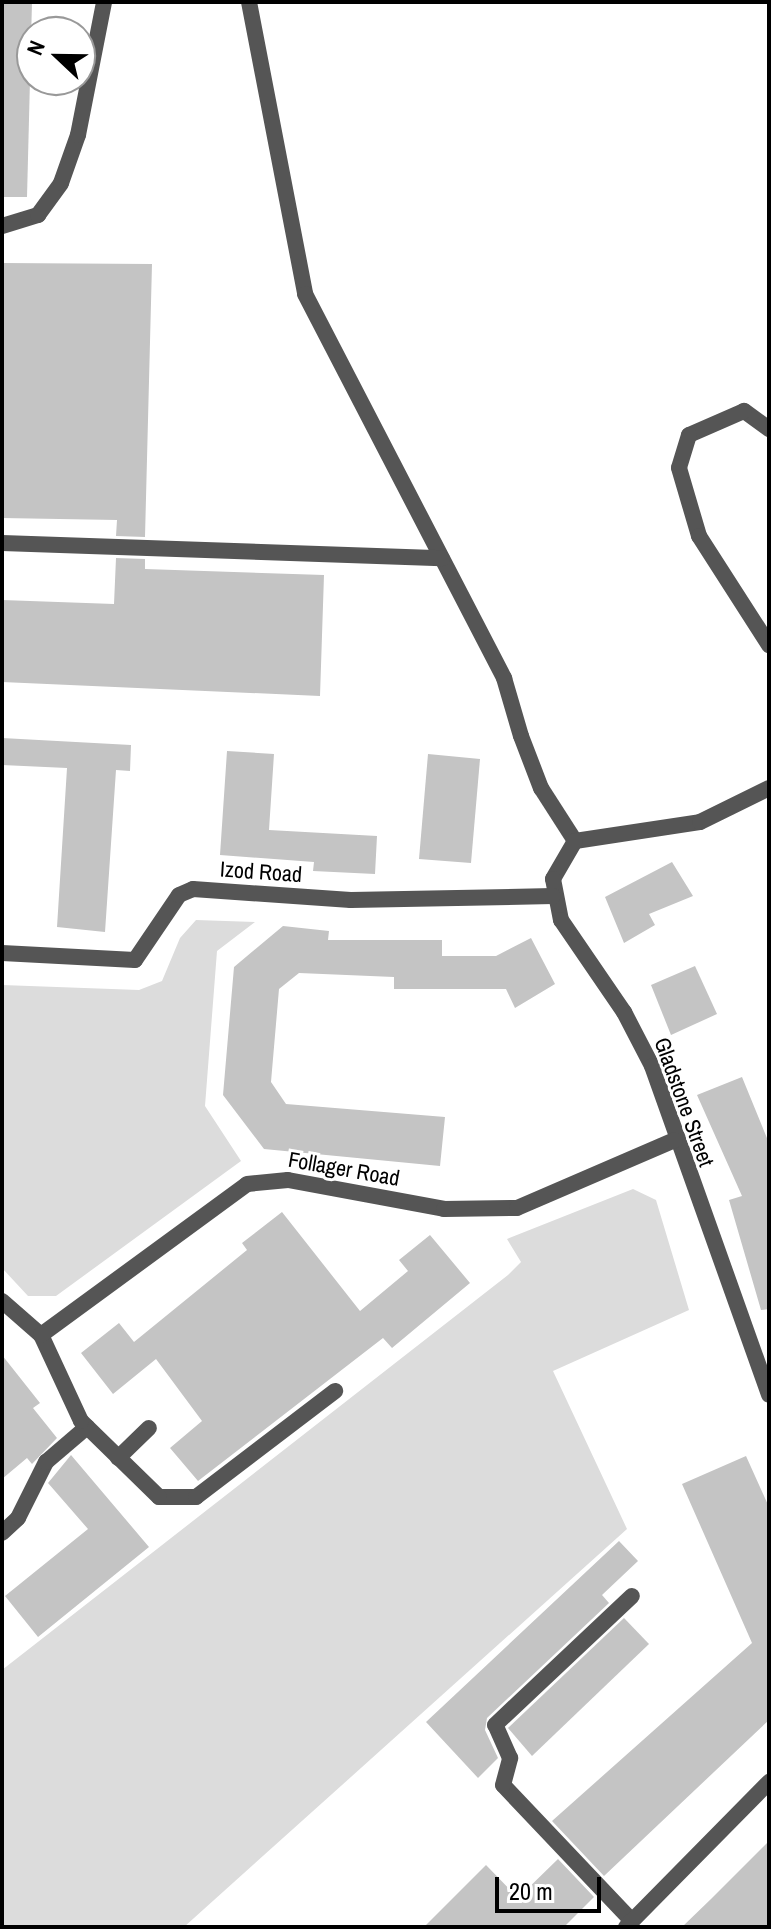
<!DOCTYPE html>
<style>
body{margin:0}
#map{position:relative;width:771px;height:1929px;overflow:hidden;background:#fff;font-family:"Archivo Narrow",sans-serif}
div>[style]{position:absolute}
[style*='--x']{left:calc(var(--x)*1px);top:calc(var(--y)*1px);width:calc(var(--w)*1px);rotate:calc(var(--a)*1deg)}
.green>*{inset:0;background:#dcdcdc}
.building>*{inset:0;background:#c4c4c4}
.lane>*{height:16px;margin:-8px;padding:0 8px;transform-origin:8px;border-radius:8px;background:#555}
.street>*{height:16px;margin:-8px;padding:0 8px;transform-origin:8px;border-radius:8px;background:#555}
span{translate:-50% -50%;white-space:nowrap;text-align:center;line-height:1.15;-webkit-text-stroke:6px #fff;paint-order:stroke}
.street-label{font-size:22px;color:#000}
.frame{position:absolute;inset:0;border:4px solid #000;pointer-events:none}
.north{position:absolute;left:16px;top:16px;width:80px;height:80px;box-sizing:border-box;background:#fff;border:2px solid #999;border-radius:50%;rotate:292deg;font-size:22px;font-weight:700;line-height:32px;text-align:center;color:#000}
.north::after{content:'';display:block;margin:auto;width:28px;height:36px;background:#000;clip-path:polygon(50% 0,100% 100%,50% 72%,0 100%)}
.scale{position:absolute;left:495px;top:1877px;width:106px;height:36px;box-sizing:border-box;border:4px solid #000;border-top:0;padding-left:10px;font-size:24px;line-height:28px;white-space:nowrap;color:#000;-webkit-text-stroke:6px #fff;paint-order:stroke}
</style>
<div id="map">
<div class="green">
<i style="clip-path:polygon(196px 920px,255px 922px,217px 951px,205px 1106px,241px 1161px,56px 1296px,28px 1296px,2px 1268px,2px 985px,139px 990px,162px 981px,180px 938px)"></i>
<i style="clip-path:polygon(633px 1189px,656px 1200px,689px 1310px,553px 1371px,627px 1529px,184px 1927px,2px 1927px,2px 1670px,508px 1275px,521px 1262px,507px 1239px)"></i>
</div>
<div class="building">
<i style="clip-path:polygon(2px 2px,32px 2px,27px 197px,2px 197px)"></i>
<i style="clip-path:polygon(2px 263px,152px 264px,145px 537px,116px 536px,117px 520px,2px 518px)"></i>
<i style="clip-path:polygon(116px 558px,145px 559px,145px 569px,324px 575px,320px 696px,2px 682px,2px 600px,114px 604px)"></i>
<i style="clip-path:polygon(2px 738px,131px 745px,130px 771px,116px 770px,105px 932px,57px 927px,67px 768px,2px 765px)"></i>
<i style="clip-path:polygon(227px 751px,274px 754px,269px 830px,377px 836px,375px 874px,313px 871px,314px 862px,220px 855px)"></i>
<i style="clip-path:polygon(428px 754px,480px 759px,471px 863px,419px 859px)"></i>
<i style="clip-path:polygon(672px 862px,693px 896px,649px 914px,655px 925px,624px 943px,605px 897px)"></i>
<i style="clip-path:polygon(283px 926px,329px 931px,328px 940px,442px 940px,442px 956px,496px 956px,531px 938px,555px 984px,515px 1008px,506px 989px,394px 989px,394px 977px,299px 973px,279px 989px,271px 1082px,286px 1104px,445px 1117px,440px 1166px,264px 1149px,223px 1095px,234px 967px)"></i>
<i style="clip-path:polygon(695px 966px,717px 1014px,671px 1035px,651px 985px)"></i>
<i style="clip-path:polygon(742px 1077px,769px 1143px,769px 1309px,761px 1310px,729px 1200px,742px 1196px,697px 1095px)"></i>
<i style="clip-path:polygon(282px 1212px,360px 1311px,408px 1271px,399px 1260px,430px 1235px,470px 1283px,392px 1348px,383px 1338px,198px 1481px,170px 1448px,202px 1421px,156px 1359px,113px 1394px,81px 1353px,119px 1323px,134px 1342px,247px 1250px,242px 1243px)"></i>
<i style="clip-path:polygon(2px 1355px,40px 1403px,33px 1408px,57px 1438px,32px 1464px,27px 1458px,2px 1479px)"></i>
<i style="clip-path:polygon(71px 1455px,149px 1547px,38px 1637px,5px 1596px,88px 1529px,48px 1483px)"></i>
<i style="clip-path:polygon(746px 1456px,769px 1507px,769px 1720px,604px 1876px,552px 1821px,752px 1643px,682px 1484px)"></i>
<i style="clip-path:polygon(619px 1541px,638px 1561px,602px 1595px,609px 1603px,487px 1718px,485px 1730px,498px 1758px,478px 1778px,426px 1722px)"></i>
<i style="clip-path:polygon(624px 1618px,649px 1644px,532px 1756px,508px 1728px)"></i>
<i style="clip-path:polygon(769px 1841px,769px 1927px,682px 1927px,711px 1899px)"></i>
<i style="clip-path:polygon(558px 1859px,594px 1897px,564px 1927px,424px 1927px,486px 1865px,518px 1898px)"></i>
</div>
<div class="lane">
<i style="--x:249;--y:2;--w:297;--a:79.1"></i>
<i style="--x:305;--y:294;--w:433;--a:62.6"></i>
<i style="--x:504;--y:678;--w:60;--a:73.7"></i>
<i style="--x:2;--y:226;--w:38;--a:-17"></i>
<i style="--x:38;--y:215;--w:39;--a:-54"></i>
<i style="--x:61;--y:183;--w:51;--a:-70.5"></i>
<i style="--x:78;--y:135;--w:136;--a:-78.9"></i>
<i style="--x:769;--y:429;--w:31;--a:-144"></i>
<i style="--x:744;--y:411;--w:60;--a:156.4"></i>
<i style="--x:689;--y:435;--w:34;--a:107"></i>
<i style="--x:679;--y:468;--w:71;--a:73.6"></i>
<i style="--x:699;--y:536;--w:130;--a:57.3"></i>
<i style="--x:2;--y:543;--w:440;--a:2"></i>
<i style="--x:159;--y:1497;--w:37;--a:0"></i>
<i style="--x:196;--y:1497;--w:175;--a:-37.3"></i>
<i style="--x:2;--y:1533;--w:22;--a:-43"></i>
<i style="--x:18;--y:1518;--w:63;--a:-63.4"></i>
<i style="--x:46;--y:1462;--w:54;--a:-40.5"></i>
<i style="--x:632;--y:1921;--w:187;--a:-133.5"></i>
<i style="--x:503;--y:1785;--w:28;--a:-75"></i>
<i style="--x:510;--y:1758;--w:36;--a:-114"></i>
<i style="--x:495;--y:1725;--w:188;--a:-43.3"></i>
</div>
<div class="street">
<i style="--x:521;--y:736;--w:56;--a:69"></i>
<i style="--x:541;--y:788;--w:63;--a:57.3"></i>
<i style="--x:575;--y:841;--w:126;--a:-8.6"></i>
<i style="--x:700;--y:822;--w:77;--a:-26.2"></i>
<i style="--x:575;--y:841;--w:44;--a:120.1"></i>
<i style="--x:553;--y:879;--w:42;--a:79"></i>
<i style="--x:561;--y:920;--w:112;--a:55.6"></i>
<i style="--x:624;--y:1012;--w:61;--a:62.6"></i>
<i style="--x:652;--y:1066;--w:349;--a:70.4"></i>
<i style="--x:2;--y:953;--w:133;--a:3"></i>
<i style="--x:135;--y:960;--w:78;--a:-55.9"></i>
<i style="--x:179;--y:895;--w:15;--a:-23"></i>
<i style="--x:193;--y:889;--w:158;--a:4"></i>
<i style="--x:351;--y:900;--w:202;--a:-1.1"></i>
<i style="--x:2;--y:1301;--w:52;--a:41.1"></i>
<i style="--x:118;--y:1458;--w:43;--a:-44.1"></i>
<i style="--x:159;--y:1497;--w:109;--a:-135.7"></i>
<i style="--x:81;--y:1421;--w:95;--a:-114.9"></i>
<i style="--x:41;--y:1335;--w:255;--a:-36.2"></i>
<i style="--x:247;--y:1184;--w:41;--a:-5.6"></i>
<i style="--x:288;--y:1180;--w:159;--a:10.5"></i>
<i style="--x:444;--y:1209;--w:73;--a:-0.8"></i>
<i style="--x:517;--y:1208;--w:172;--a:-23.3"></i>
<i style="--x:626;--y:1927;--w:204;--a:-45.4"></i>
</div>
<div class="street-label">
<span style="left:261px;top:872px;rotate:4deg">Izod Road</span>
<span style="left:684px;top:1102px;rotate:70deg">Gladstone Street</span>
<span style="left:344px;top:1169px;rotate:10deg">Follager Road</span>
</div>
<div class="frame"></div>
<div class="north">N</div>
<div class="scale">20 m</div>
</div>
